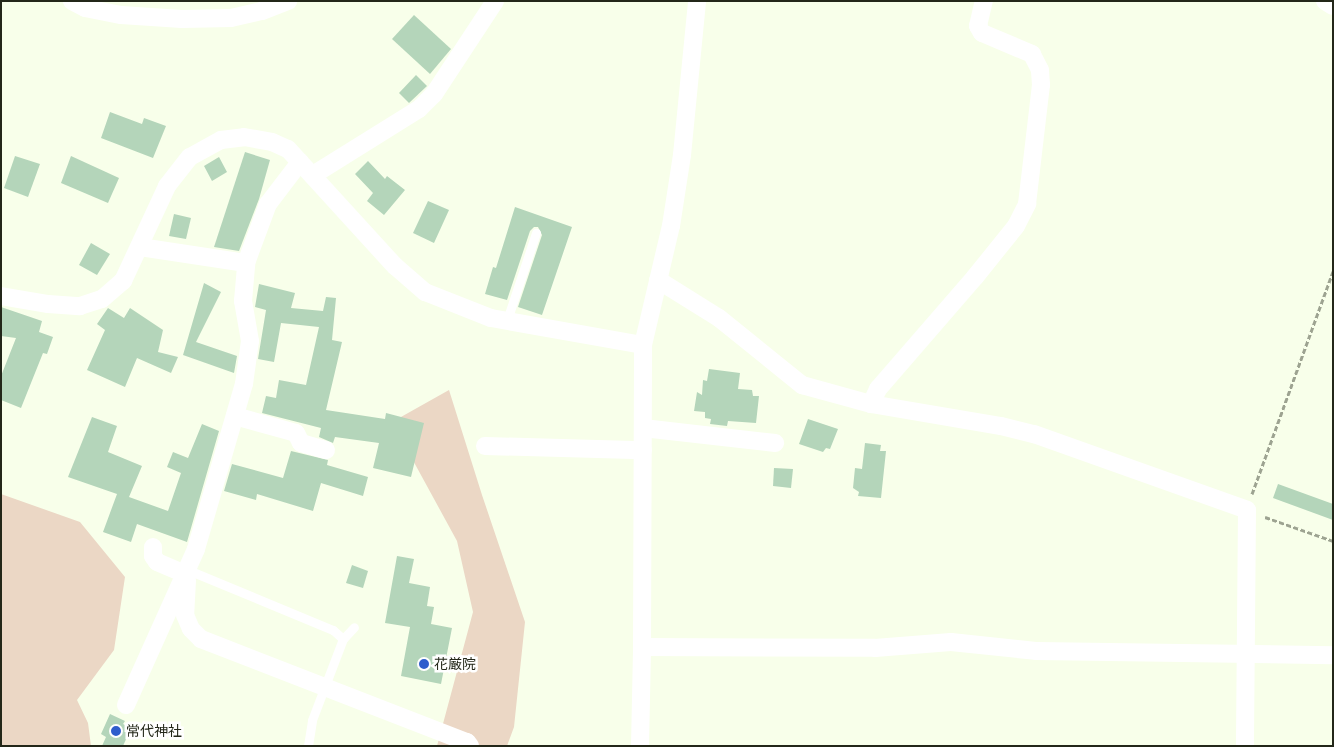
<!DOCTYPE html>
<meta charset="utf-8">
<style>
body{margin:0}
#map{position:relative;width:1334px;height:747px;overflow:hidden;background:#f8ffea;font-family:Mulish,"Noto Sans JP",sans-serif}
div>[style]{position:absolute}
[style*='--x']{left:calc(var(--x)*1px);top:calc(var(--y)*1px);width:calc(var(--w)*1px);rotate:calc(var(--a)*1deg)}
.green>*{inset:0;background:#ebd7c5}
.building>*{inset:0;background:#b4d5ba}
.path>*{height:3px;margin-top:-1.5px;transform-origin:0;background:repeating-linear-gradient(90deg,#9da391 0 5px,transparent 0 7.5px)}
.lane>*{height:9px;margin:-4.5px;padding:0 4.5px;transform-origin:4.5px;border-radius:4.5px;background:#fff}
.street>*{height:18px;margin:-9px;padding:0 9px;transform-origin:9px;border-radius:9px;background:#fff}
.dots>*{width:14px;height:14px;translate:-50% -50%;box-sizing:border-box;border:2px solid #fff;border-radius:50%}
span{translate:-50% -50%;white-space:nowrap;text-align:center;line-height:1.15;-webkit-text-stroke:5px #fff;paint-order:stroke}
.poi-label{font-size:14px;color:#232719}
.left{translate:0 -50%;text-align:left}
.frame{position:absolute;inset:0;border:2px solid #232719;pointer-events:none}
</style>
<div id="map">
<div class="green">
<i style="clip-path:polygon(449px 390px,482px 495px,525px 622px,514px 727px,507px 746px,437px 746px,473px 612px,457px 541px,392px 422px)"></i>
<i style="clip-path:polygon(1px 494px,80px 522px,125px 577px,114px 650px,77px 700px,88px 723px,91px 746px,1px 746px)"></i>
</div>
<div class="building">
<i style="clip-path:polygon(414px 15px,451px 49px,430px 74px,392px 39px)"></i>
<i style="clip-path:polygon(416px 75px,427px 86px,409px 103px,399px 93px)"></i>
<i style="clip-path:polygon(110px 112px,142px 124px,144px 118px,166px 126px,153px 158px,101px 138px)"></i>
<i style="clip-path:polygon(245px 152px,270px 160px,259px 199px,239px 251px,214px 247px)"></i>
<i style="clip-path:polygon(15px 156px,40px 164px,28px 197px,4px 188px)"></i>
<i style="clip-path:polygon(71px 156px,119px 178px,108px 203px,61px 183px)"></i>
<i style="clip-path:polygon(219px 157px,227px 172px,212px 181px,204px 166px)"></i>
<i style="clip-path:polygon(368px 161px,385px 179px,387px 176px,405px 190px,384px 215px,367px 201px,373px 193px,355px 174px)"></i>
<i style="clip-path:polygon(428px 201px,449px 210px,434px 243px,413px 233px)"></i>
<i style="clip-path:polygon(515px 207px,572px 227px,542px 315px,518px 307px,542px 235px,538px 227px,534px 227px,530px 231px,507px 300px,485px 294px,493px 267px,496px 268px)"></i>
<i style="clip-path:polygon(174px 214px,191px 218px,186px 239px,169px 236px)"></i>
<i style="clip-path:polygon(91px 243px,110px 254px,97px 275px,79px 265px)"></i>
<i style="clip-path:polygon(204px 283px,221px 292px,196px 342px,237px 356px,234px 373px,183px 355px)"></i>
<i style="clip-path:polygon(259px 284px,295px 293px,291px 308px,323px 311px,326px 297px,336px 298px,332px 340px,342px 342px,326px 410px,385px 419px,386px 413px,424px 423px,411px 477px,373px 468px,379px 443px,335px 437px,333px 443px,319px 437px,321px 428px,262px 413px,266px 396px,276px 398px,279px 380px,306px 385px,319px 327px,281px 323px,274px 362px,258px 359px,266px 310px,255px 307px)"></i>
<i style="clip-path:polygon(1px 307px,42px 321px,39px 332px,53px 337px,47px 354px,43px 353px,21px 408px,1px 400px,1px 376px,16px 338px,1px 336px)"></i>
<i style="clip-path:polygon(108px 308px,124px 318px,130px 308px,163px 330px,158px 352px,178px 357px,171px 373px,137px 358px,125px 387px,87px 370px,105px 330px,97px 324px)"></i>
<i style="clip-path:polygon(709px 369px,740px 373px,738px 389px,752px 390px,753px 396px,759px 396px,756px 423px,728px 421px,727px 426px,710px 424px,711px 419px,705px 418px,705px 412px,694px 411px,697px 392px,702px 395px,703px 380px,707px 381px)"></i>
<i style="clip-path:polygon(92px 417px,117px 426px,108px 452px,142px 466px,129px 497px,168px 511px,181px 473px,167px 467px,173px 452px,188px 458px,202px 424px,219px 431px,187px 542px,137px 524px,131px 542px,103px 532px,117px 494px,68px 477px)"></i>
<i style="clip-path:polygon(808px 419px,838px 429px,830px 449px,826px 448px,823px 452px,799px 444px)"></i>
<i style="clip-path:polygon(865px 443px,881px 445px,880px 451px,886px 451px,881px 498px,858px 496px,859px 492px,853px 488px,855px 468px,862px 469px)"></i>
<i style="clip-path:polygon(291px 451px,328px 460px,327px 465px,368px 477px,363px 496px,321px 483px,313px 511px,257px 494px,256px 500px,224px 491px,232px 464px,283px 478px)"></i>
<i style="clip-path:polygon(774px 468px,793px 469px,791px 488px,773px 486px)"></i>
<i style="clip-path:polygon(1278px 484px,1333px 504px,1333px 520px,1273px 498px)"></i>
<i style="clip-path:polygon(397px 556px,414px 559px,409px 583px,430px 587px,427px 606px,434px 607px,431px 624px,452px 628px,441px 684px,401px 676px,410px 627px,385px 623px)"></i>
<i style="clip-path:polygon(352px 565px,368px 571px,363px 588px,346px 583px)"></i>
<i style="clip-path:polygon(110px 714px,125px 721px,123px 724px,131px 728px,123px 746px,102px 746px,106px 737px,101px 734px)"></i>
</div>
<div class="path">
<i style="--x:1252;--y:494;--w:237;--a:-70"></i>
<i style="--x:1265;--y:517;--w:72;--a:19.4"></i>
</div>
<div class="lane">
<i style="--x:507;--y:320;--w:92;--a:-71.6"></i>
<i style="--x:188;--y:570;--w:157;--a:22.5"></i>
<i style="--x:333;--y:630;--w:13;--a:42"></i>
<i style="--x:308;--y:746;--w:26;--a:-81"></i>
<i style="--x:312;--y:720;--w:87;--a:-69.1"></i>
<i style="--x:343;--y:639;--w:16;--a:-47"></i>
</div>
<div class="street">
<i style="--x:72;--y:1;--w:15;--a:28"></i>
<i style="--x:85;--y:8;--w:37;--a:11"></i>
<i style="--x:121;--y:15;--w:61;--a:3.8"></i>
<i style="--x:182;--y:19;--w:49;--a:-1.2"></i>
<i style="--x:231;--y:18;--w:32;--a:-13"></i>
<i style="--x:262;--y:11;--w:28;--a:-21"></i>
<i style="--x:1325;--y:1;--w:9;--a:32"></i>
<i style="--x:313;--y:175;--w:125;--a:-31.9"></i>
<i style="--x:419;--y:109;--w:21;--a:-45"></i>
<i style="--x:434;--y:94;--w:111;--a:-56.7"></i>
<i style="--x:140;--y:247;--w:107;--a:8.6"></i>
<i style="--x:658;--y:280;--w:72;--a:31.9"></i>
<i style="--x:719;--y:318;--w:107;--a:38.9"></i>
<i style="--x:802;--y:385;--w:72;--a:15.4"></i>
<i style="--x:871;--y:404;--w:132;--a:9.6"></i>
<i style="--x:1001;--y:426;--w:34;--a:14"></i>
<i style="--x:1034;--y:434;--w:226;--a:19.6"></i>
<i style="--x:1247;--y:510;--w:236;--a:90.5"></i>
<i style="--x:1;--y:296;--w:48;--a:9.7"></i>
<i style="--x:48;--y:304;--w:32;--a:4"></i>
<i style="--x:80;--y:306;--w:23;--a:-18"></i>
<i style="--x:102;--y:299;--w:28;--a:-41"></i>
<i style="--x:123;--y:281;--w:105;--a:-65.1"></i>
<i style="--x:167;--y:186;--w:37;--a:-52"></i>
<i style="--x:190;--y:157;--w:35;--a:-29"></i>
<i style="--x:221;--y:140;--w:23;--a:-7"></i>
<i style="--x:244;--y:137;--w:28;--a:10"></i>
<i style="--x:272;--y:142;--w:17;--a:24"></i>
<i style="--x:288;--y:149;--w:159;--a:47.6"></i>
<i style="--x:395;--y:266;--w:40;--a:41"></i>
<i style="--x:425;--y:292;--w:71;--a:21.5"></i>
<i style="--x:491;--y:318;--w:154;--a:10.1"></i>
<i style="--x:871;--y:404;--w:17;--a:-65"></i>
<i style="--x:878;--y:389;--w:148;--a:-49.1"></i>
<i style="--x:975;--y:277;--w:65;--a:-51.2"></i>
<i style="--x:1016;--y:226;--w:25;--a:-63"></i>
<i style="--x:1027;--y:204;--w:120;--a:-83.3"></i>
<i style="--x:1041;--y:85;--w:15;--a:-94"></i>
<i style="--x:1040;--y:70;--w:18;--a:-117"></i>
<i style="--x:1032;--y:54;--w:54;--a:-157.2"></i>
<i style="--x:982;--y:33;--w:8;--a:-120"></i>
<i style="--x:978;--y:26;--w:26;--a:-77"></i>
<i style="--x:235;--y:416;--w:63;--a:15.6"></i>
<i style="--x:296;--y:433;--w:11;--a:63"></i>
<i style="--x:301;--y:443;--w:26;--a:16"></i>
<i style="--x:643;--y:428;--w:133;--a:6.5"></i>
<i style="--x:485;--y:446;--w:158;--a:1.5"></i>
<i style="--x:153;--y:547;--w:9;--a:90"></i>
<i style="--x:153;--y:556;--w:7;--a:56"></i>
<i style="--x:157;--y:562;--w:30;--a:23"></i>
<i style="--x:187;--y:580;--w:35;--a:93"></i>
<i style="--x:185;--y:615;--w:15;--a:67"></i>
<i style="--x:191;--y:629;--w:14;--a:45"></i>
<i style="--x:201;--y:639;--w:285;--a:21.2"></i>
<i style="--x:467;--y:742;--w:5;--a:53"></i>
<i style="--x:642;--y:647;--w:233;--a:0.2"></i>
<i style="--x:875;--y:648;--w:76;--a:-4.5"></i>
<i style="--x:951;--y:642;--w:85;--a:6"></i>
<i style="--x:1036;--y:651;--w:297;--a:0.8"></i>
<i style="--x:126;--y:705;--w:171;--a:-65.8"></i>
<i style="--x:196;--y:549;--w:172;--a:-73.8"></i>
<i style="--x:244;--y:384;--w:43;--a:-82.1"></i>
<i style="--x:250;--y:341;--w:41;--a:-99.9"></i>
<i style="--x:243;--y:301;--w:38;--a:-85"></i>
<i style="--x:246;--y:263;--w:63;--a:-69.6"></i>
<i style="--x:268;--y:204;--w:53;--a:-52.7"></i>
<i style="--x:640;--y:746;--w:99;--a:-88.8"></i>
<i style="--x:642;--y:647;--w:302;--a:-89.8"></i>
<i style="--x:643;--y:345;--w:122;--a:-76.8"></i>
<i style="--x:671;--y:226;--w:72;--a:-81.2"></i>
<i style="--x:682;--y:155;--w:155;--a:-84.4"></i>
</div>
<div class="dots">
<i style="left:424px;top:664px;background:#2f5dcc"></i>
<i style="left:116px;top:731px;background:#2f5dcc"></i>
</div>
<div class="poi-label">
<span class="left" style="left:434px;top:664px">花厳院</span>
<span class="left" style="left:126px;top:731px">常代神社</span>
</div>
<div class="frame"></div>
</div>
